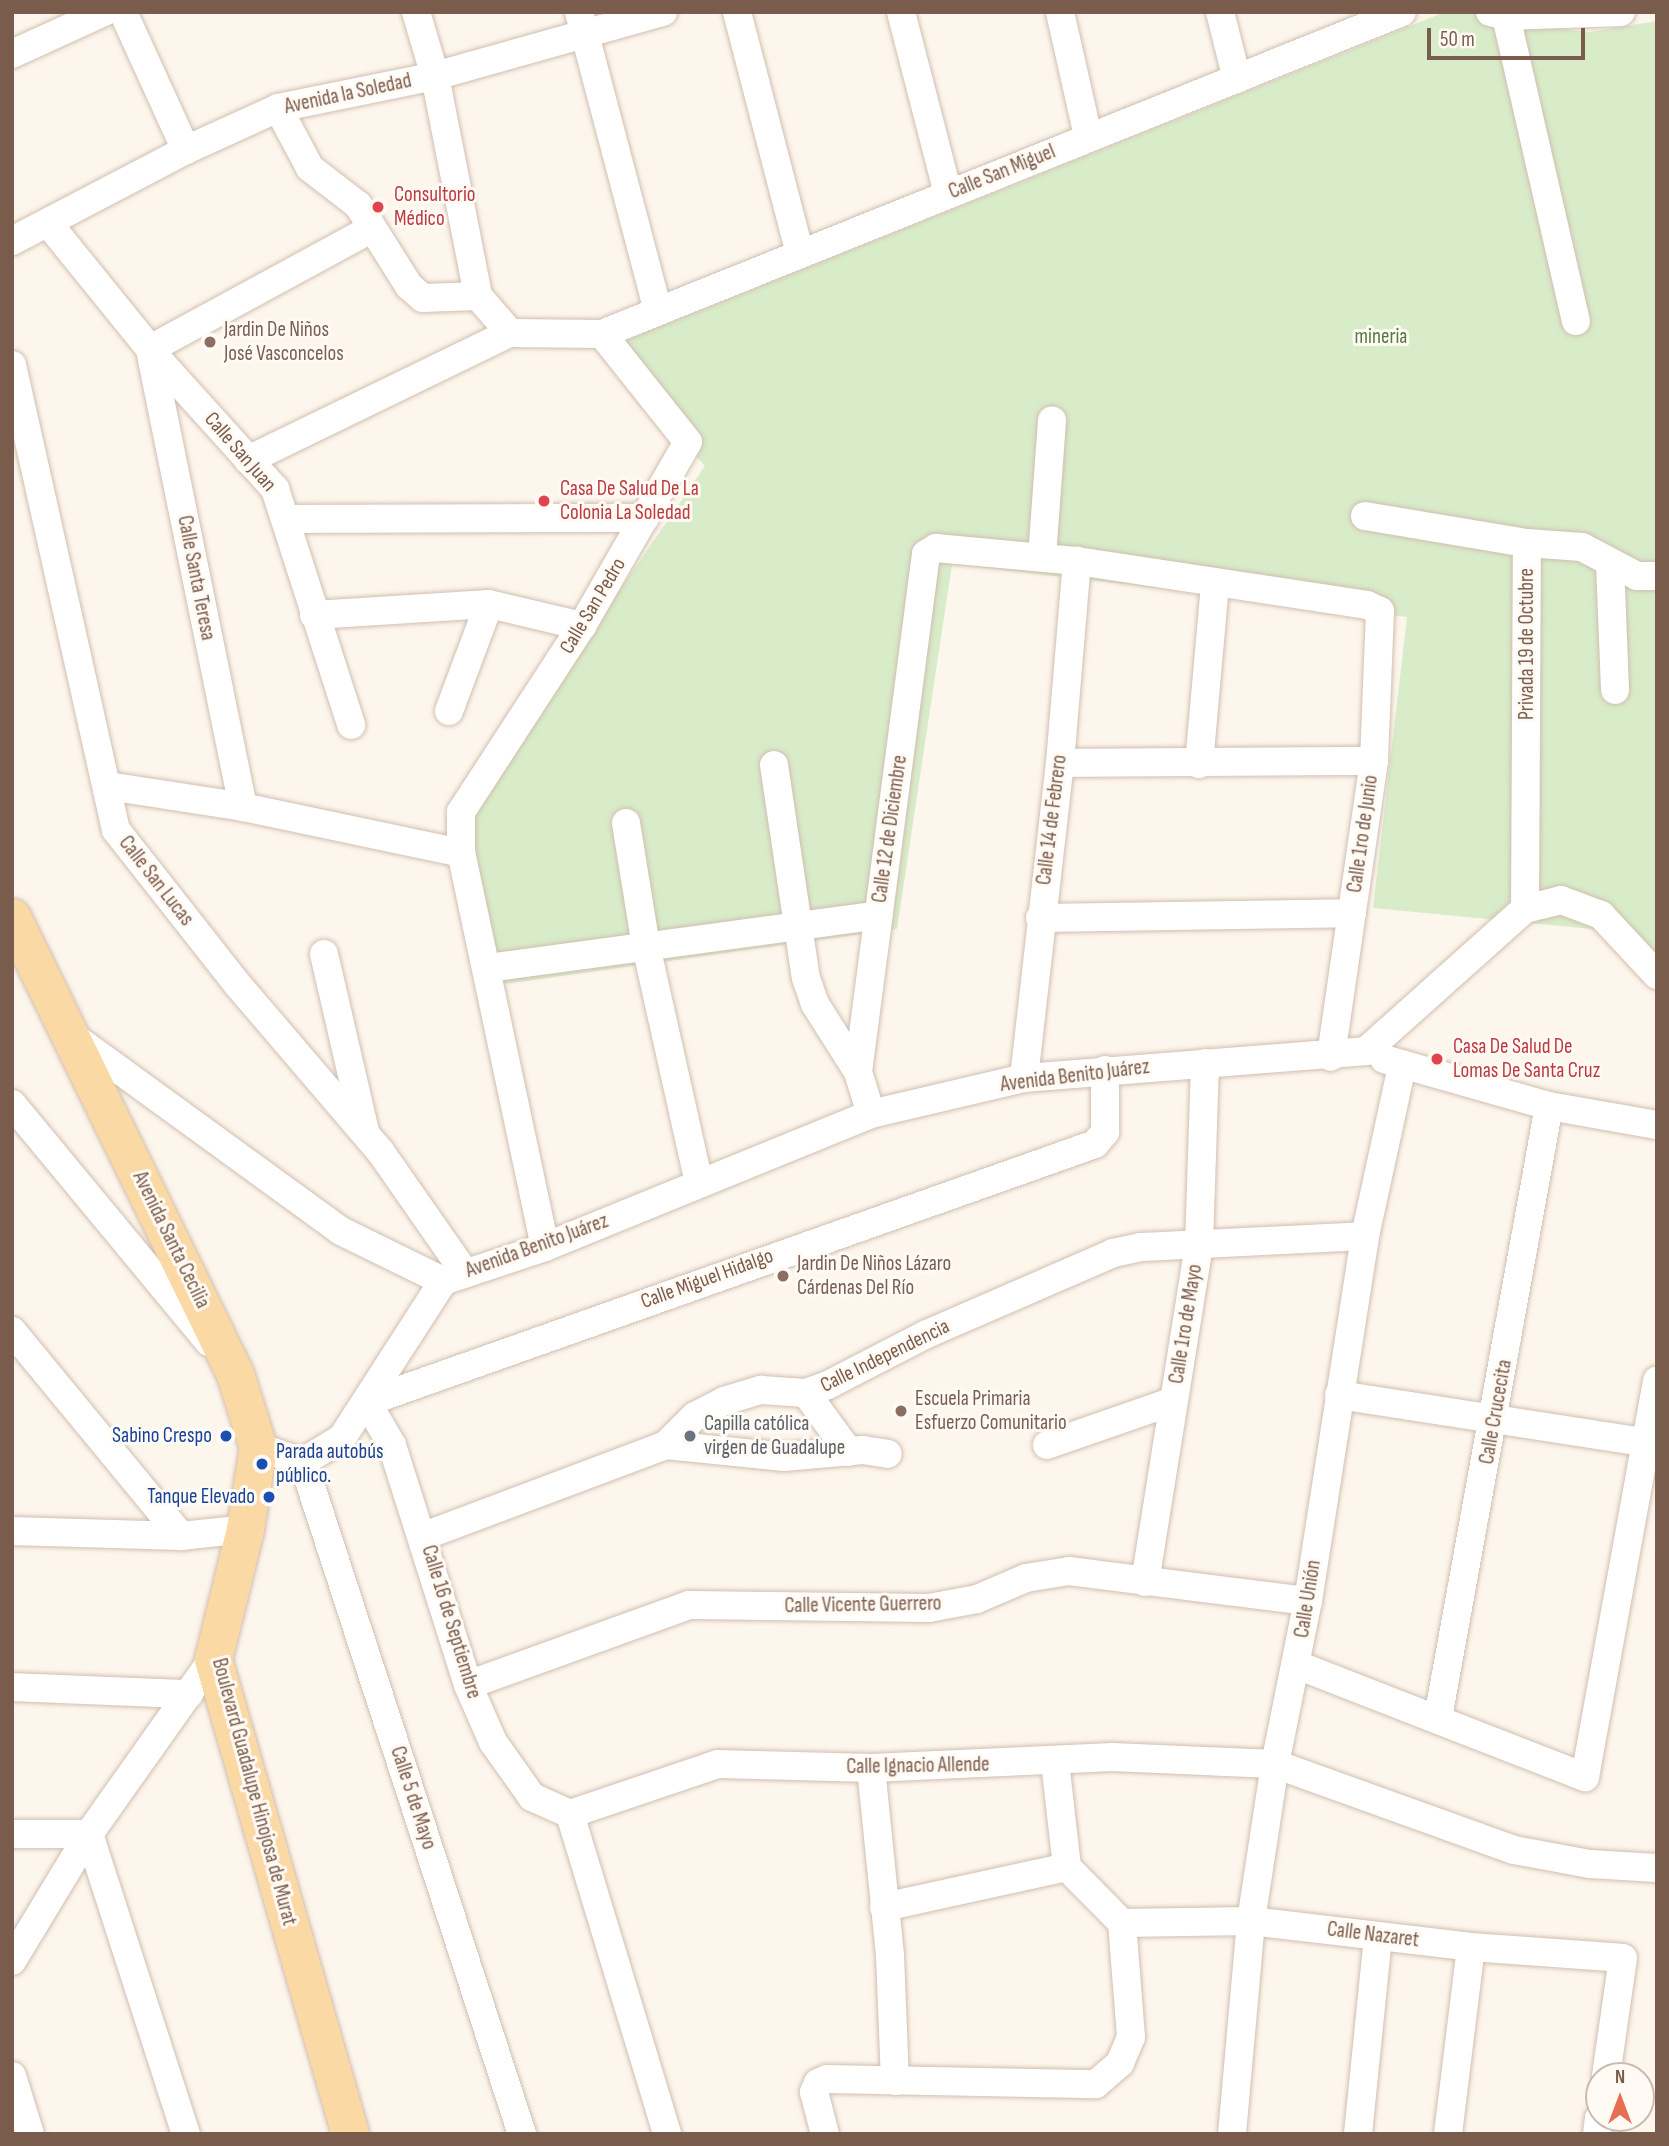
<!DOCTYPE html>
<meta charset="utf-8">
<style>
body{margin:0}
#map{position:relative;width:1669px;height:2146px;overflow:hidden;background:#fdf6ec;font-family:"Sofia Sans Condensed",sans-serif}
div>[style]{position:absolute}
[style*='--x']{left:calc(var(--x)*1px);top:calc(var(--y)*1px);width:calc(var(--w)*1px);rotate:calc(var(--a)*1deg)}
.green>*{inset:0;background:#d8ecc9}
.roads{filter:drop-shadow(0 0 2px #d1beb0) drop-shadow(0 0 2px #d1beb0)}
.minor>*{height:28px;margin:-14px;padding:0 14px;transform-origin:14px;border-radius:14px;background:#fff}
.major>*{height:37px;margin:-18.5px;padding:0 18.5px;transform-origin:18.5px;border-radius:18.5px;background:#fbd9a5}
.dots>*{width:19px;height:19px;translate:-50% -50%;box-sizing:border-box;border:4px solid #fffaf3;border-radius:50%}
span{translate:-50% -50%;white-space:nowrap;text-align:center;line-height:1.15;-webkit-text-stroke:6px #fffaf3;paint-order:stroke}
.street-label{font-size:21px;color:#7a5c4d}
.health-label{font-size:21px;color:#be3a42}
.left{translate:0 -50%;text-align:left}
.education-label{font-size:21px;color:#785e54}
.park-label{font-size:21px;color:#537a41}
.worship-label{font-size:21px;color:#5b616d}
.transit-label{font-size:21px;color:#164399}
.right{translate:-100% -50%;text-align:right}
.frame{position:absolute;inset:0;border:14px solid #7a5c4d;pointer-events:none}
.north{position:absolute;left:1585px;top:2062px;width:70px;height:70px;box-sizing:border-box;background:#fffaf3;border:2px solid #cabbb1;border-radius:50%;rotate:0deg;font-size:19px;font-weight:700;line-height:28px;text-align:center;color:#7a5c4d}
.north::after{content:'';display:block;margin:auto;width:24px;height:32px;background:#e76f51;clip-path:polygon(50% 0,100% 100%,50% 72%,0 100%)}
.scale{position:absolute;left:1427px;top:28px;width:158px;height:32px;box-sizing:border-box;border:4px solid #7a5c4d;border-top:0;padding-left:9px;font-size:21px;line-height:24px;white-space:nowrap;color:#7a5c4d;-webkit-text-stroke:5px #fffaf3;paint-order:stroke}
</style>
<div id="map">
<div class="green">
<i style="clip-path:polygon(1445px 12px,1477px 12px,1506px 22px,1589px 32px,1657px 21px,1657px 968px,1624px 932px,1373px 908px,1407px 617px,952px 564px,897px 929px,504px 984px,466px 814px,705px 466px,602px 350px)"></i>
</div>
<div class="roads">
<div class="minor">
<i style="--x:123;--y:12;--w:152;--a:65.5"></i>
<i style="--x:416;--y:12;--w:67;--a:73.5"></i>
<i style="--x:435;--y:76;--w:224;--a:78.9"></i>
<i style="--x:579;--y:12;--w:309;--a:75.2"></i>
<i style="--x:737;--y:12;--w:249;--a:75.4"></i>
<i style="--x:901;--y:12;--w:188;--a:75.5"></i>
<i style="--x:1060;--y:12;--w:127;--a:77.3"></i>
<i style="--x:1220;--y:12;--w:69;--a:75.8"></i>
<i style="--x:1490;--y:12;--w:16;--a:14"></i>
<i style="--x:1506;--y:16;--w:115;--a:-2"></i>
<i style="--x:1506;--y:16;--w:313;--a:77.1"></i>
<i style="--x:12;--y:54;--w:101;--a:-24.5"></i>
<i style="--x:278;--y:108;--w:68;--a:61.9"></i>
<i style="--x:310;--y:168;--w:61;--a:37.6"></i>
<i style="--x:358;--y:205;--w:96;--a:57.8"></i>
<i style="--x:409;--y:286;--w:18;--a:41"></i>
<i style="--x:423;--y:298;--w:55;--a:-2.1"></i>
<i style="--x:478;--y:296;--w:49;--a:49.1"></i>
<i style="--x:510;--y:333;--w:92;--a:0.6"></i>
<i style="--x:602;--y:334;--w:862;--a:-21.92"></i>
<i style="--x:48;--y:223;--w:184;--a:51"></i>
<i style="--x:164;--y:366;--w:166;--a:47.9"></i>
<i style="--x:275;--y:489;--w:248;--a:72.1"></i>
<i style="--x:12;--y:241;--w:196;--a:-27.6"></i>
<i style="--x:186;--y:150;--w:101;--a:-24.5"></i>
<i style="--x:278;--y:108;--w:160;--a:-11.5"></i>
<i style="--x:435;--y:76;--w:237;--a:-15.7"></i>
<i style="--x:12;--y:365;--w:476;--a:77.4"></i>
<i style="--x:116;--y:830;--w:197;--a:51.8"></i>
<i style="--x:238;--y:985;--w:218;--a:49.5"></i>
<i style="--x:380;--y:1151;--w:149;--a:55.1"></i>
<i style="--x:248;--y:460;--w:291;--a:-25.9"></i>
<i style="--x:1365;--y:516;--w:164;--a:9.5"></i>
<i style="--x:1527;--y:543;--w:55;--a:4.2"></i>
<i style="--x:1582;--y:547;--w:62;--a:27.8"></i>
<i style="--x:1637;--y:576;--w:20;--a:0"></i>
<i style="--x:286;--y:519;--w:359;--a:-0.2"></i>
<i style="--x:1042;--y:557;--w:137;--a:-85.8"></i>
<i style="--x:1610;--y:564;--w:126;--a:87.7"></i>
<i style="--x:314;--y:615;--w:175;--a:-3.6"></i>
<i style="--x:489;--y:604;--w:96;--a:13.3"></i>
<i style="--x:449;--y:711;--w:114;--a:-69.5"></i>
<i style="--x:1060;--y:763;--w:314;--a:-0.4"></i>
<i style="--x:1199;--y:764;--w:180;--a:-84.9"></i>
<i style="--x:774;--y:765;--w:215;--a:81.5"></i>
<i style="--x:806;--y:978;--w:28;--a:71"></i>
<i style="--x:815;--y:1004;--w:80;--a:57.7"></i>
<i style="--x:108;--y:786;--w:137;--a:8.8"></i>
<i style="--x:243;--y:807;--w:223;--a:11.9"></i>
<i style="--x:243;--y:807;--w:467;--a:-101.5"></i>
<i style="--x:150;--y:349;--w:251;--a:-28.5"></i>
<i style="--x:626;--y:823;--w:125;--a:80.8"></i>
<i style="--x:646;--y:946;--w:243;--a:77.4"></i>
<i style="--x:1525;--y:909;--w:366;--a:-89.7"></i>
<i style="--x:1040;--y:918;--w:312;--a:-0.9"></i>
<i style="--x:324;--y:954;--w:183;--a:77"></i>
<i style="--x:488;--y:968;--w:394;--a:-7.7"></i>
<i style="--x:74;--y:1037;--w:330;--a:36"></i>
<i style="--x:341;--y:1231;--w:114;--a:26.1"></i>
<i style="--x:1384;--y:1059;--w:172;--a:15.9"></i>
<i style="--x:1549;--y:1106;--w:110;--a:10"></i>
<i style="--x:1024;--y:1078;--w:317;--a:-83.5"></i>
<i style="--x:1060;--y:763;--w:203;--a:-85.2"></i>
<i style="--x:12;--y:1104;--w:309;--a:50.4"></i>
<i style="--x:871;--y:1114;--w:44;--a:-107.2"></i>
<i style="--x:858;--y:1072;--w:522;--a:-82.52"></i>
<i style="--x:926;--y:554;--w:12;--a:-31"></i>
<i style="--x:936;--y:548;--w:142;--a:5.3"></i>
<i style="--x:1077;--y:561;--w:293;--a:8.6"></i>
<i style="--x:1367;--y:605;--w:14;--a:25"></i>
<i style="--x:1380;--y:611;--w:150;--a:92.3"></i>
<i style="--x:1374;--y:761;--w:299;--a:98.3"></i>
<i style="--x:545;--y:1247;--w:403;--a:-102"></i>
<i style="--x:461;--y:853;--w:41;--a:-90"></i>
<i style="--x:461;--y:812;--w:222;--a:-57"></i>
<i style="--x:582;--y:626;--w:212;--a:-60.1"></i>
<i style="--x:688;--y:442;--w:138;--a:-128.5"></i>
<i style="--x:12;--y:1331;--w:266;--a:50.5"></i>
<i style="--x:806;--y:1393;--w:73;--a:53.9"></i>
<i style="--x:1339;--y:1395;--w:322;--a:8.8"></i>
<i style="--x:666;--y:1445;--w:119;--a:5.8"></i>
<i style="--x:784;--y:1457;--w:79;--a:-5.1"></i>
<i style="--x:863;--y:1450;--w:25;--a:9"></i>
<i style="--x:1047;--y:1445;--w:133;--a:-19.2"></i>
<i style="--x:258;--y:1447;--w:47;--a:18.4"></i>
<i style="--x:303;--y:1462;--w:46;--a:-31.6"></i>
<i style="--x:342;--y:1438;--w:187;--a:-57.2"></i>
<i style="--x:443;--y:1281;--w:108;--a:-18.4"></i>
<i style="--x:545;--y:1247;--w:352;--a:-22.2"></i>
<i style="--x:871;--y:1114;--w:157;--a:-13.2"></i>
<i style="--x:1024;--y:1078;--w:343;--a:-4.5"></i>
<i style="--x:1366;--y:1051;--w:213;--a:-41.8"></i>
<i style="--x:1525;--y:909;--w:37;--a:-14"></i>
<i style="--x:1561;--y:900;--w:43;--a:20.6"></i>
<i style="--x:1601;--y:915;--w:82;--a:47"></i>
<i style="--x:303;--y:1462;--w:707;--a:71.95"></i>
<i style="--x:12;--y:1531;--w:169;--a:1.7"></i>
<i style="--x:181;--y:1536;--w:64;--a:-6.2"></i>
<i style="--x:424;--y:1536;--w:259;--a:-20.6"></i>
<i style="--x:666;--y:1445;--w:41;--a:-45"></i>
<i style="--x:695;--y:1416;--w:33;--a:-27"></i>
<i style="--x:724;--y:1401;--w:39;--a:-17"></i>
<i style="--x:761;--y:1390;--w:45;--a:3.8"></i>
<i style="--x:806;--y:1393;--w:23;--a:-20"></i>
<i style="--x:828;--y:1385;--w:111;--a:-27.3"></i>
<i style="--x:927;--y:1334;--w:203;--a:-23.5"></i>
<i style="--x:1113;--y:1253;--w:29;--a:-12"></i>
<i style="--x:1141;--y:1247;--w:224;--a:-2.8"></i>
<i style="--x:1145;--y:1582;--w:341;--a:-80.9"></i>
<i style="--x:1199;--y:1245;--w:182;--a:-88.1"></i>
<i style="--x:1297;--y:1665;--w:309;--a:21.3"></i>
<i style="--x:1585;--y:1777;--w:403;--a:-79.7"></i>
<i style="--x:468;--y:1685;--w:235;--a:-19.9"></i>
<i style="--x:689;--y:1605;--w:240;--a:0.7"></i>
<i style="--x:929;--y:1608;--w:49;--a:-10.6"></i>
<i style="--x:977;--y:1599;--w:53;--a:-23.2"></i>
<i style="--x:1026;--y:1578;--w:44;--a:-9.2"></i>
<i style="--x:1069;--y:1571;--w:241;--a:7.2"></i>
<i style="--x:12;--y:1687;--w:177;--a:2.3"></i>
<i style="--x:1438;--y:1718;--w:622;--a:-79.72"></i>
<i style="--x:871;--y:1768;--w:189;--a:84.2"></i>
<i style="--x:890;--y:1956;--w:125;--a:87.7"></i>
<i style="--x:570;--y:1814;--w:42;--a:-155.9"></i>
<i style="--x:532;--y:1797;--w:67;--a:-125.3"></i>
<i style="--x:493;--y:1742;--w:62;--a:-113.7"></i>
<i style="--x:468;--y:1685;--w:252;--a:-107.6"></i>
<i style="--x:392;--y:1445;--w:50;--a:-120.2"></i>
<i style="--x:367;--y:1402;--w:772;--a:-19.51"></i>
<i style="--x:1095;--y:1144;--w:16;--a:-50"></i>
<i style="--x:1105;--y:1132;--w:62;--a:-90"></i>
<i style="--x:570;--y:1814;--w:156;--a:-18.7"></i>
<i style="--x:718;--y:1764;--w:153;--a:1.5"></i>
<i style="--x:871;--y:1768;--w:242;--a:-2.6"></i>
<i style="--x:1113;--y:1757;--w:162;--a:2.5"></i>
<i style="--x:1275;--y:1764;--w:254;--a:19.8"></i>
<i style="--x:1514;--y:1850;--w:77;--a:10.4"></i>
<i style="--x:1590;--y:1864;--w:67;--a:3.4"></i>
<i style="--x:570;--y:1814;--w:334;--a:73.1"></i>
<i style="--x:12;--y:1834;--w:77;--a:0"></i>
<i style="--x:89;--y:1834;--w:315;--a:72.1"></i>
<i style="--x:884;--y:1907;--w:187;--a:-12.3"></i>
<i style="--x:1122;--y:1923;--w:129;--a:-0.9"></i>
<i style="--x:1251;--y:1921;--w:222;--a:6.7"></i>
<i style="--x:1471;--y:1947;--w:152;--a:4.1"></i>
<i style="--x:1623;--y:1958;--w:119;--a:98.2"></i>
<i style="--x:12;--y:1961;--w:149;--a:-58.8"></i>
<i style="--x:89;--y:1834;--w:214;--a:-54.7"></i>
<i style="--x:12;--y:2076;--w:61;--a:72.8"></i>
<i style="--x:825;--y:2134;--w:43;--a:-104.7"></i>
<i style="--x:814;--y:2092;--w:10;--a:-66"></i>
<i style="--x:818;--y:2083;--w:10;--a:-24"></i>
<i style="--x:827;--y:2079;--w:269;--a:1.1"></i>
<i style="--x:1096;--y:2084;--w:32;--a:-41"></i>
<i style="--x:1120;--y:2063;--w:28;--a:-67"></i>
<i style="--x:1131;--y:2037;--w:114;--a:-94.5"></i>
<i style="--x:1122;--y:1923;--w:78;--a:-134.5"></i>
<i style="--x:1067;--y:1867;--w:106;--a:-96.5"></i>
<i style="--x:1232;--y:2134;--w:214;--a:-84.9"></i>
<i style="--x:1251;--y:1921;--w:159;--a:-81.3"></i>
<i style="--x:1275;--y:1764;--w:166;--a:-78.6"></i>
<i style="--x:1308;--y:1601;--w:369;--a:-81.1"></i>
<i style="--x:1365;--y:1236;--w:173;--a:-77.7"></i>
<i style="--x:1358;--y:2134;--w:199;--a:-84.2"></i>
<i style="--x:1448;--y:2134;--w:188;--a:-83"></i>
<i style="--x:1597;--y:2134;--w:16;--a:-83"></i>
</div>
<div class="major">
<i style="--x:12;--y:917;--w:509;--a:63.99"></i>
<i style="--x:235;--y:1374;--w:77;--a:72.5"></i>
<i style="--x:258;--y:1447;--w:83;--a:99"></i>
<i style="--x:245;--y:1529;--w:134;--a:103.8"></i>
<i style="--x:213;--y:1659;--w:494;--a:73.9"></i>
</div>
</div>
<div class="dots">
<i style="left:378px;top:207px;background:#e0444e"></i>
<i style="left:210px;top:342px;background:#8d6e63"></i>
<i style="left:544px;top:501px;background:#e0444e"></i>
<i style="left:1437px;top:1059px;background:#e0444e"></i>
<i style="left:783px;top:1276px;background:#8d6e63"></i>
<i style="left:901px;top:1411px;background:#8d6e63"></i>
<i style="left:226px;top:1436px;background:#1a4fb4"></i>
<i style="left:690px;top:1436px;background:#6b7280"></i>
<i style="left:262px;top:1464px;background:#1a4fb4"></i>
<i style="left:269px;top:1497px;background:#1a4fb4"></i>
</div>
<div class="street-label">
<span style="left:348px;top:94px;rotate:-12deg">Avenida la Soledad</span>
<span style="left:1002px;top:172px;rotate:-22deg">Calle San Miguel</span>
<span style="left:240px;top:452px;rotate:49deg">Calle San Juan</span>
<span style="left:196px;top:578px;rotate:79deg">Calle Santa Teresa</span>
<span style="left:593px;top:606px;rotate:-59deg">Calle San Pedro</span>
<span style="left:1527px;top:644px;rotate:-90deg">Privada 19 de Octubre</span>
<span style="left:1052px;top:820px;rotate:-83deg">Calle 14 de Febrero</span>
<span style="left:890px;top:829px;rotate:-82deg">Calle 12 de Diciembre</span>
<span style="left:1363px;top:834px;rotate:-82deg">Calle 1ro de Junio</span>
<span style="left:156px;top:881px;rotate:52deg">Calle San Lucas</span>
<span style="left:1075px;top:1076px;rotate:-7deg">Avenida Benito Juárez</span>
<span style="left:171px;top:1240px;rotate:64deg">Avenida Santa Cecilia</span>
<span style="left:537px;top:1246px;rotate:-20deg">Avenida Benito Juárez</span>
<span style="left:707px;top:1279px;rotate:-20deg">Calle Miguel Hidalgo</span>
<span style="left:1186px;top:1324px;rotate:-81deg">Calle 1ro de Mayo</span>
<span style="left:885px;top:1356px;rotate:-26deg">Calle Independencia</span>
<span style="left:1496px;top:1412px;rotate:-80deg">Calle Crucecita</span>
<span style="left:1308px;top:1599px;rotate:-81deg">Calle Unión</span>
<span style="left:863px;top:1605px;rotate:-1deg">Calle Vicente Guerrero</span>
<span style="left:451px;top:1622px;rotate:73deg">Calle 16 de Septiembre</span>
<span style="left:918px;top:1766px;rotate:-1deg">Calle Ignacio Allende</span>
<span style="left:254px;top:1792px;rotate:75deg">Boulevard Guadalupe Hinojosa de Murat</span>
<span style="left:413px;top:1798px;rotate:72deg">Calle 5 de Mayo</span>
<span style="left:1373px;top:1935px;rotate:7deg">Calle Nazaret</span>
</div>
<div class="health-label">
<span class="left" style="left:394px;top:207px">Consultorio<br>Médico</span>
<span class="left" style="left:560px;top:501px">Casa De Salud De La<br>Colonia La Soledad</span>
<span class="left" style="left:1453px;top:1059px">Casa De Salud De<br>Lomas De Santa Cruz</span>
</div>
<div class="education-label">
<span class="left" style="left:224px;top:342px">Jardin De Niños<br>José Vasconcelos</span>
<span class="left" style="left:797px;top:1276px">Jardin De Niños Lázaro<br>Cárdenas Del Río</span>
<span class="left" style="left:915px;top:1411px">Escuela Primaria<br>Esfuerzo Comunitario</span>
</div>
<div class="park-label">
<span style="left:1381px;top:337px">mineria</span>
</div>
<div class="worship-label">
<span class="left" style="left:704px;top:1436px">Capilla católica<br>virgen de Guadalupe</span>
</div>
<div class="transit-label">
<span class="right" style="left:212px;top:1436px">Sabino Crespo</span>
<span class="left" style="left:276px;top:1464px">Parada autobús<br>público.</span>
<span class="right" style="left:255px;top:1497px">Tanque Elevado</span>
</div>
<div class="frame"></div>
<div class="north">N</div>
<div class="scale">50 m</div>
</div>
